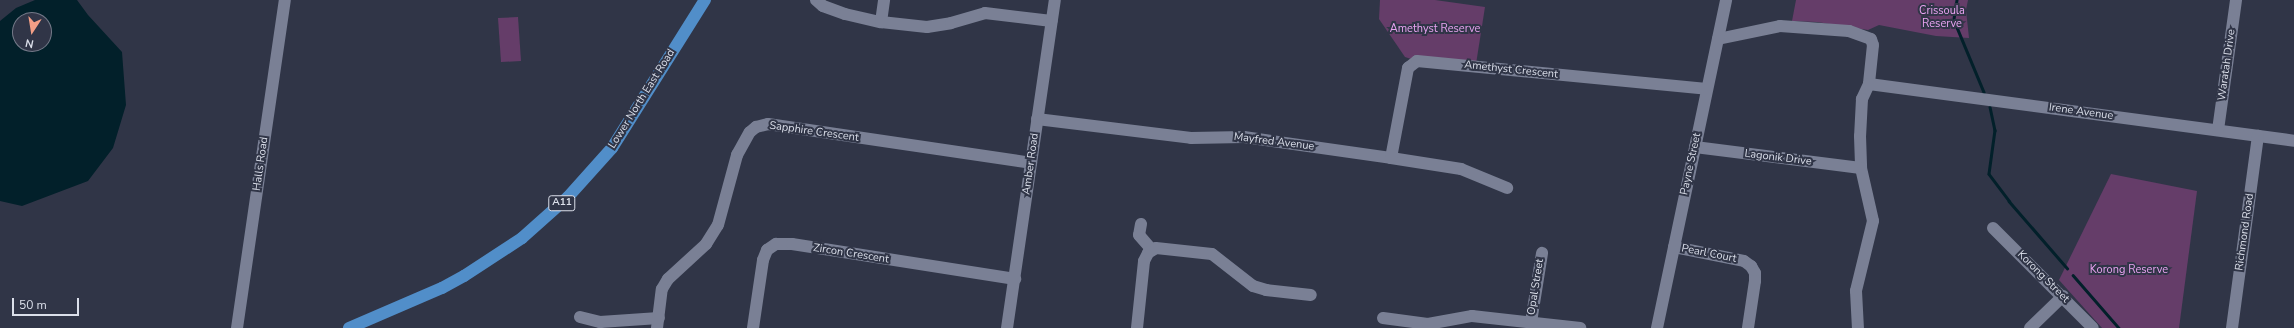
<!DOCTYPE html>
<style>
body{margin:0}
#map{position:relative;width:2294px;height:328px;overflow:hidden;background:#303547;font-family:"Nunito Sans",sans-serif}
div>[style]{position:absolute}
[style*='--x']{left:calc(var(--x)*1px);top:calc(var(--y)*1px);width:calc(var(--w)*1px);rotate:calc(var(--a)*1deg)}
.green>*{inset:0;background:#653d69}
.water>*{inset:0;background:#02202a}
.stream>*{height:2.5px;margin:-1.25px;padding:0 1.25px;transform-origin:1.25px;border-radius:1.25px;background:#02202a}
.minor>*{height:12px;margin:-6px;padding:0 6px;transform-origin:6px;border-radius:6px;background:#7a8095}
.major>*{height:12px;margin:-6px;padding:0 6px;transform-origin:6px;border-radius:6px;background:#518ec9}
span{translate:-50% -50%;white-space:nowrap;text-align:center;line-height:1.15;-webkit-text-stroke:4px #303547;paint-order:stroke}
.shield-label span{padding:1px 3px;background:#303547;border:1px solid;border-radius:3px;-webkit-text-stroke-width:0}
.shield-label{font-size:10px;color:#dbdfea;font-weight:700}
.park-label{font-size:11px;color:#e9a3f1}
.street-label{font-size:11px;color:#dbdfea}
.north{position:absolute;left:12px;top:12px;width:40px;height:40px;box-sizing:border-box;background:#303547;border:1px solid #747988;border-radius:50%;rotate:192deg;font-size:11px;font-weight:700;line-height:16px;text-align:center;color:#dbdfea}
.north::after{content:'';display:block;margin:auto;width:14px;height:18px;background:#f39f86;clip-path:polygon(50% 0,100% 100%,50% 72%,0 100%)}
.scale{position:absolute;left:12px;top:298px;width:67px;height:18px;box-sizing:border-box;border:2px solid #dbdfea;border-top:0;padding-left:5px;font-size:12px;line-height:14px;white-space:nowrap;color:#dbdfea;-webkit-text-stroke:3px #303547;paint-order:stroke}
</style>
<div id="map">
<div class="green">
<i style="clip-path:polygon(1380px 0,1435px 0,1485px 7px,1476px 64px,1417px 61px,1405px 57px,1379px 19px)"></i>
<i style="clip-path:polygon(1796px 0,1968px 0,1966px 10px,1969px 38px,1936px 36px,1879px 25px,1868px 30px,1817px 22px,1792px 21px)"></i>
<i style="clip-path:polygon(518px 17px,521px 61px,501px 62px,498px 18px)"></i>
<i style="clip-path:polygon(2111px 174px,2197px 191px,2179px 328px,2102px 328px,2059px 280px)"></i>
</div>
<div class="water">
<i style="clip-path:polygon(evenodd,35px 0,77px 0,88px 15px,122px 52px,126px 105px,113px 148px,88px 181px,22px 206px,0 201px,0 21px,16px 8px,35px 0,20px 20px,44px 20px,44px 44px,20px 44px,20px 20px)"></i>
</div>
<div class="stream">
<i style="--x:1957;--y:0;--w:20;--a:99"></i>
<i style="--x:1954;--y:20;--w:78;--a:67.4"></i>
<i style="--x:1990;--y:107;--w:24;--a:78"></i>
<i style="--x:1995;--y:130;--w:44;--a:97.8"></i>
<i style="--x:1989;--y:174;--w:34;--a:53"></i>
<i style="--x:2009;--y:201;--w:89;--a:49.1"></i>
<i style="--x:2073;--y:275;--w:70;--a:49"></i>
</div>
<div class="minor">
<i style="--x:816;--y:0;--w:9;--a:41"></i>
<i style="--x:823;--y:6;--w:23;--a:20"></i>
<i style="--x:845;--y:14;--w:37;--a:13"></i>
<i style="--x:881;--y:22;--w:46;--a:6.2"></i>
<i style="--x:927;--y:27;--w:24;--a:-9"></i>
<i style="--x:951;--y:23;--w:35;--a:-16"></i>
<i style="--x:985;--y:13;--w:67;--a:6.8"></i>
<i style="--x:881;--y:22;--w:22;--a:-82"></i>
<i style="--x:1718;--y:39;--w:63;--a:-11.8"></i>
<i style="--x:1780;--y:26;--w:69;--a:4.1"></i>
<i style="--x:1849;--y:31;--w:23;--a:20"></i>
<i style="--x:1871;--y:39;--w:6;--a:72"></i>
<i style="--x:1873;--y:45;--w:39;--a:96"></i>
<i style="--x:1869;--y:84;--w:17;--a:115"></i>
<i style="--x:1862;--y:99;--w:37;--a:93"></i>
<i style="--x:1860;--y:136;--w:32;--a:88"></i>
<i style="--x:1861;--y:168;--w:54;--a:77.2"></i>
<i style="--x:1873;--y:221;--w:72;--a:103.7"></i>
<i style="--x:1856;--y:291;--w:37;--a:87"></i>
<i style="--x:1869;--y:84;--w:429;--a:7.6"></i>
<i style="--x:1037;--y:119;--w:155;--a:7"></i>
<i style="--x:1191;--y:138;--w:53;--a:-1.1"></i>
<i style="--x:1244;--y:137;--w:148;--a:8.1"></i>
<i style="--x:1391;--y:158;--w:71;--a:8.9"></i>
<i style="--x:1461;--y:169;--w:50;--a:22.4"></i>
<i style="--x:2218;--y:130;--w:131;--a:-82.1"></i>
<i style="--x:1695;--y:147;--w:167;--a:7.2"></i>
<i style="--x:1391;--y:158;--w:92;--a:-79.3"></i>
<i style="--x:1408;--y:68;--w:11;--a:-38"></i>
<i style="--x:1417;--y:61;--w:291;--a:5.5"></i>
<i style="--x:1141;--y:224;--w:11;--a:100"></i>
<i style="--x:1139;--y:235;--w:20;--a:49"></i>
<i style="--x:1993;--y:228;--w:141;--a:45"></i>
<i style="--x:1674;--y:247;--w:71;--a:11.3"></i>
<i style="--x:1744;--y:261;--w:9;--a:36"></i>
<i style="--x:1751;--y:266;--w:8;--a:60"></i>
<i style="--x:1755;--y:273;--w:8;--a:90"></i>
<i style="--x:1755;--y:281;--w:48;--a:98.5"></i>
<i style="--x:580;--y:317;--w:21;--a:14"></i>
<i style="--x:600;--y:322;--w:59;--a:-3.9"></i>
<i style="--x:1383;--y:318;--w:45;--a:7.6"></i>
<i style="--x:1428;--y:324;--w:45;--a:-10.3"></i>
<i style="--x:1472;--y:316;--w:109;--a:6.3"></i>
<i style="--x:1531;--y:322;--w:70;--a:-80.9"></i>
<i style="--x:237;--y:328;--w:331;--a:-81.7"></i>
<i style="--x:657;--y:328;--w:39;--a:-83"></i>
<i style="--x:662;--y:289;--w:12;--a:-59"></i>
<i style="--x:668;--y:279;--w:52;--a:-42.6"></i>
<i style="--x:706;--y:244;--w:22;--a:-58"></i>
<i style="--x:718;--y:225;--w:73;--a:-74.8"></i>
<i style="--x:737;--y:155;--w:26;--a:-61"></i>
<i style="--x:750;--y:132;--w:8;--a:-40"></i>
<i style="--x:756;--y:127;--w:12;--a:-14"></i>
<i style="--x:768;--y:124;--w:266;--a:8.4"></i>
<i style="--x:753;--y:328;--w:69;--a:-81.6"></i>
<i style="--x:763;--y:260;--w:11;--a:-68"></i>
<i style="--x:767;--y:250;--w:11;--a:-34"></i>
<i style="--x:776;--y:244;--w:16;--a:0"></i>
<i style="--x:792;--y:244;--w:226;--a:8.9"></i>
<i style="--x:1007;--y:328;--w:331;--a:-81.7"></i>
<i style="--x:1137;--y:328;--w:67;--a:-84"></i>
<i style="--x:1144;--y:261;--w:9;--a:-63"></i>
<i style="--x:1148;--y:253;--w:9;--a:-32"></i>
<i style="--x:1156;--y:248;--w:56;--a:6.1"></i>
<i style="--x:1212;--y:254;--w:52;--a:38"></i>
<i style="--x:1253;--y:286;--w:14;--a:17"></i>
<i style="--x:1266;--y:290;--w:45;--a:6.3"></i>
<i style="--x:1657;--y:328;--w:335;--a:-78.1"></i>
<i style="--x:2030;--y:328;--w:46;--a:-44.1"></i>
<i style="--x:2232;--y:328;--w:194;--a:-82.3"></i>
</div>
<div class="major">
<i style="--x:349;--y:328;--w:101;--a:-23.3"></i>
<i style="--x:442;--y:288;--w:25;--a:-29"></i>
<i style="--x:464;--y:276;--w:69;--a:-33.2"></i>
<i style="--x:522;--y:238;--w:62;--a:-41.7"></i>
<i style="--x:568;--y:197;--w:66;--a:-48.1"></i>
<i style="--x:612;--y:148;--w:175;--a:-57.9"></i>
</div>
<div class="shield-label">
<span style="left:562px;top:203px">A11</span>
</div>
<div class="park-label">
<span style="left:1942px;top:18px">Crissoula<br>Reserve</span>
<span style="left:1435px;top:29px">Amethyst Reserve</span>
<span style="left:2129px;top:270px">Korong Reserve</span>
</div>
<div class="street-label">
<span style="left:2227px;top:65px;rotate:-82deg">Waratah Drive</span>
<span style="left:1511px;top:70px;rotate:6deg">Amethyst Crescent</span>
<span style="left:642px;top:99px;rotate:-58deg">Lower North East Road</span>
<span style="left:2081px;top:112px;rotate:8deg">Irene Avenue</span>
<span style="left:814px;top:132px;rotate:8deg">Sapphire Crescent</span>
<span style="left:1274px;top:142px;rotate:7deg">Mayfred Avenue</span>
<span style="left:1778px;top:158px;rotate:7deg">Lagonik Drive</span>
<span style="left:261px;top:164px;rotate:-82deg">Halls Road</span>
<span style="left:1031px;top:164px;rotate:-82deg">Amber Road</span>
<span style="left:1691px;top:164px;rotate:-78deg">Payne Street</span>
<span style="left:2245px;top:232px;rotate:-82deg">Richmond Road</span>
<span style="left:851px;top:254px;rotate:9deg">Zircon Crescent</span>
<span style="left:1709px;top:254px;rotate:11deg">Pearl Court</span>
<span style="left:2043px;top:277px;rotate:45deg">Korong Street</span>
<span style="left:1536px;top:287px;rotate:-81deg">Opal Street</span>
</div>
<div class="north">N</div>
<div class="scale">50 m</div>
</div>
